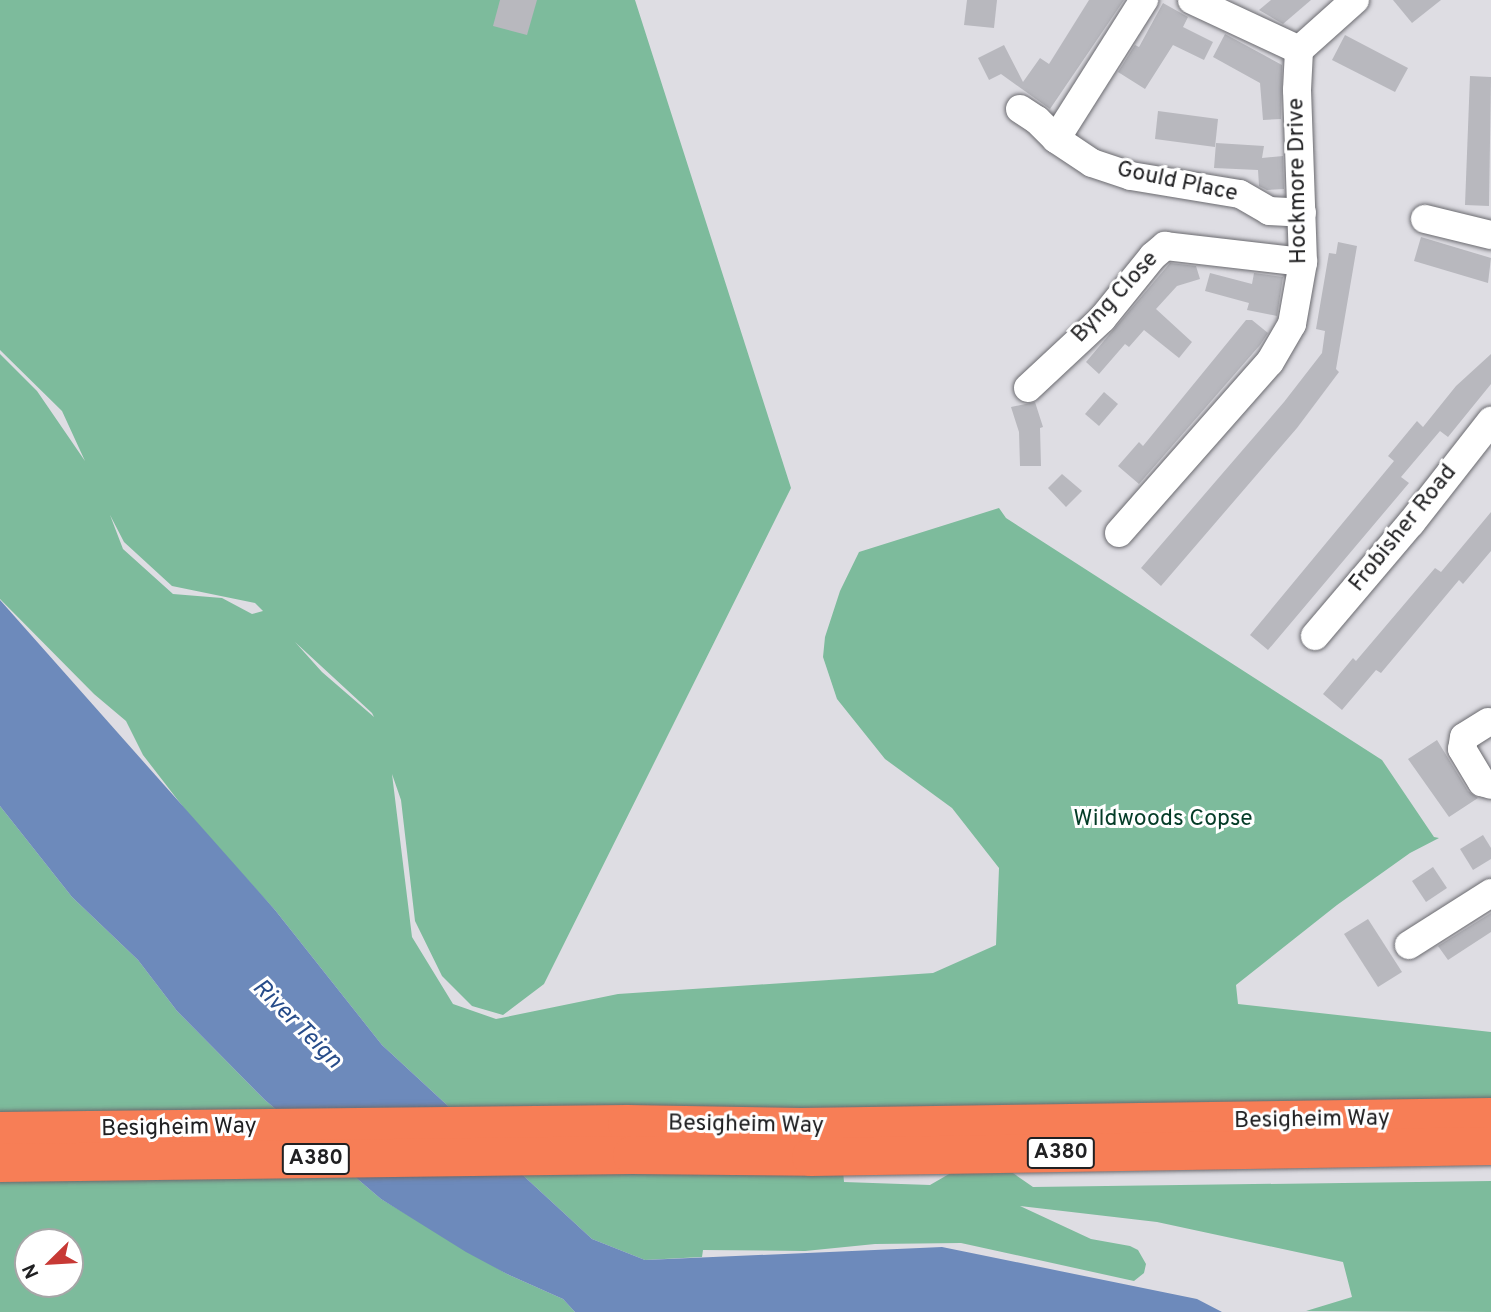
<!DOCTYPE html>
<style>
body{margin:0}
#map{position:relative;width:1491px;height:1312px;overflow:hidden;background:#dedde3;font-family:Overpass,sans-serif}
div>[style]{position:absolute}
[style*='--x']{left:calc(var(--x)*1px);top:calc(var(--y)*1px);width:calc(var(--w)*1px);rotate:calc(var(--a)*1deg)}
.green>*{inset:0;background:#7dbb9c}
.water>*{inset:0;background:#6d8abb}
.building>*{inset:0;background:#b8b8be}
.roads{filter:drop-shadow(0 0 2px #6a6a6f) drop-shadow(0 0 2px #6a6a6f)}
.minor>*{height:28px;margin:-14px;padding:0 14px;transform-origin:14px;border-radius:14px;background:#fff}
.highway>*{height:38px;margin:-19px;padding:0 19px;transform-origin:19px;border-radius:19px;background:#f77e56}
span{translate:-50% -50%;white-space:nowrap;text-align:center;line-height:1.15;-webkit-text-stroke:6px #fff;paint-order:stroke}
.shield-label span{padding:2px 5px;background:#fff;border:2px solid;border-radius:5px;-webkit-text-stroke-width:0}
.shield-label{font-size:21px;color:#202022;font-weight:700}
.street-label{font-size:23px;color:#202022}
.park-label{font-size:23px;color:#043c27}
.water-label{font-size:24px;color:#274c8a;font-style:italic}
.north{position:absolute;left:14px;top:1228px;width:70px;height:70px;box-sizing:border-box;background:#fff;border:2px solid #a6a6a7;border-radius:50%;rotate:246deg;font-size:19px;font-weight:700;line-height:28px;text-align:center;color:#202022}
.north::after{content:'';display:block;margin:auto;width:24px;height:32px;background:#c73935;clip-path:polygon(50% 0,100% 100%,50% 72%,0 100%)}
</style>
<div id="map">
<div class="green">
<i style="clip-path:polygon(evenodd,0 0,635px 0,791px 488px,544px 984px,503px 1015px,472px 1006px,442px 976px,415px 921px,401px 800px,392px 774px,412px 937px,453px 1004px,496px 1019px,618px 994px,933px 973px,996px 945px,999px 868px,952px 808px,885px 759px,837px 699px,823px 657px,825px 637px,840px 591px,859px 552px,999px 508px,1006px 518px,1382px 760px,1434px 837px,1439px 838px,1410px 853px,1337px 905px,1236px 985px,1238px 1004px,1491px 1032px,1491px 1102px,843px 1171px,844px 1182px,930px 1185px,956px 1170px,1007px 1169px,1033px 1187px,1491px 1181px,1491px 1312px,1306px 1311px,1352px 1297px,1343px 1262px,1157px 1222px,1020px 1206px,1091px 1239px,1130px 1246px,1138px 1250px,1146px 1264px,1144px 1273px,1134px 1281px,961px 1243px,875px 1244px,805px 1251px,703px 1250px,702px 1257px,645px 1260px,592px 1239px,382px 1045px,275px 910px,194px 821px,143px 755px,126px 721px,94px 694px,0 599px,0 354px,37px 391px,85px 461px,62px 411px,0 350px,0 0,110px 515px,124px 542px,172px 586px,255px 603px,263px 611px,252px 614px,222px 598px,173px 594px,123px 549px,110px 515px,0 0,295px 642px,372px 713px,374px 717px,322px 672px,295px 642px)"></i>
<i style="clip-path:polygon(evenodd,0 806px,72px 897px,138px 960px,177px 1011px,265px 1100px,381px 1199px,507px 1274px,563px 1299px,575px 1312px,0 1312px,0 806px,28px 1242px,70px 1242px,70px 1284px,28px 1284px,28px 1242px)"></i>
</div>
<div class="water">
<i style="clip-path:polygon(0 600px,275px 910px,382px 1045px,592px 1239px,645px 1260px,942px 1247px,1197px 1299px,1222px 1312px,575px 1312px,563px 1299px,507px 1274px,466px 1252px,381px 1199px,265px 1100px,177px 1011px,138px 960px,72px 897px,0 806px)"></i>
</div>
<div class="building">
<i style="clip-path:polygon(500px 0,537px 0,527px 35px,493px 26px)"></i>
<i style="clip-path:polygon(967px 0,997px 0,994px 28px,964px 25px)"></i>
<i style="clip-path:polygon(1089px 0,1124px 0,1050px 109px,1001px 74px,989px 80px,978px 58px,1004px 45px,1023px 82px,1040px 58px,1049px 64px)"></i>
<i style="clip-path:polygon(1271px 0,1311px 0,1283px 24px,1259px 10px)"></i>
<i style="clip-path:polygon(1393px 0,1441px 0,1412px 23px)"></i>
<i style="clip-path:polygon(1163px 3px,1188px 17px,1183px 27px,1213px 42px,1204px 60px,1173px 45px,1145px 89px,1118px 72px,1135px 45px,1139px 47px)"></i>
<i style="clip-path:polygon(1225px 34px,1282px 65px,1281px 119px,1263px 120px,1260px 83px,1213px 57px)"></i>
<i style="clip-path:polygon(1345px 35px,1408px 68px,1395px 92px,1332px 60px)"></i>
<i style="clip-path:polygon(1470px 76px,1491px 77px,1489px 206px,1465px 205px)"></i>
<i style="clip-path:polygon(1158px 111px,1218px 119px,1215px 147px,1155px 139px)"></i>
<i style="clip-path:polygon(1216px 143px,1264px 146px,1262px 158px,1283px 156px,1284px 189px,1267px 190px,1259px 186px,1258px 170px,1214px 168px)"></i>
<i style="clip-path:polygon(1421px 237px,1491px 258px,1488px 283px,1414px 261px)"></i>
<i style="clip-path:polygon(1338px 242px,1357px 246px,1336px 369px,1339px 372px,1297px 428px,1161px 586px,1141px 568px,1284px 402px,1322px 353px,1325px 331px,1316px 329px,1329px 253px,1336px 254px)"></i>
<i style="clip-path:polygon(1170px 263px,1196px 266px,1200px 279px,1177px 286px,1156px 309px,1192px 342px,1179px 358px,1144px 330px,1129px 347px,1125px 344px,1099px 374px,1086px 362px)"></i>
<i style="clip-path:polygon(1210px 273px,1252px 284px,1254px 273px,1283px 277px,1277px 316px,1247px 310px,1249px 303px,1205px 291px)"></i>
<i style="clip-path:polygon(1246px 320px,1252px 320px,1268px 333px,1260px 345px,1139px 484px,1118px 466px,1139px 442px,1143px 446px)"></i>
<i style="clip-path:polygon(1491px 354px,1491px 384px,1448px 437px,1440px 431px,1401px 477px,1409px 483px,1268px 650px,1250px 635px,1394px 461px,1388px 456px,1417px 421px,1423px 427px,1456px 386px)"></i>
<i style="clip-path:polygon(1104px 392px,1118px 404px,1099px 426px,1085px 414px)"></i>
<i style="clip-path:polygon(1035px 402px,1043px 427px,1040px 428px,1041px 466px,1020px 466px,1019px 432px,1011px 407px)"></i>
<i style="clip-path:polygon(1062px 474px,1082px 491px,1066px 507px,1048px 488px)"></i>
<i style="clip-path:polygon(1491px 512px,1491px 551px,1463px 584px,1459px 580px,1381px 673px,1376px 670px,1342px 710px,1323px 694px,1353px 658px,1356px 661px,1435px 568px,1441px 572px)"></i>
<i style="clip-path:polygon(1437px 740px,1468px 791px,1478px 798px,1449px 817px,1408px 759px)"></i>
<i style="clip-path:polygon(1483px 835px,1491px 848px,1491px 859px,1473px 870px,1460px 849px)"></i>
<i style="clip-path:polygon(1433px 867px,1447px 888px,1426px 902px,1412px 881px)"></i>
<i style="clip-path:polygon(1491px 913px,1491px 932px,1448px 960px,1438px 946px)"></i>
<i style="clip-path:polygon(1368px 919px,1402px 972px,1378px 987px,1344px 934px)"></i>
</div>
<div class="roads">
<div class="minor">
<i style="--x:1192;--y:0;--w:118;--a:25"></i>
<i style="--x:1020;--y:109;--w:20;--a:33"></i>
<i style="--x:1037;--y:120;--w:27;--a:45"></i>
<i style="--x:1056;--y:139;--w:43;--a:33.7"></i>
<i style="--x:1092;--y:163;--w:41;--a:18.4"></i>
<i style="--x:1131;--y:176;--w:110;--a:9.4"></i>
<i style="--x:1240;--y:194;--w:34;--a:30"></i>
<i style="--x:1269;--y:211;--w:33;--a:3"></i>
<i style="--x:1056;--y:139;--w:165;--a:-57.7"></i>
<i style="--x:1425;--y:219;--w:68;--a:13.6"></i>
<i style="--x:1028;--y:388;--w:101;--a:-43"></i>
<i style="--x:1102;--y:319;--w:81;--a:-51"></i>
<i style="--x:1153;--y:256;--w:16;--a:-40"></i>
<i style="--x:1165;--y:246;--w:139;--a:6.6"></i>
<i style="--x:1119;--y:533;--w:228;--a:-48.6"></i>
<i style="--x:1270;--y:362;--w:44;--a:-59.9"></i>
<i style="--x:1292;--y:324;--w:63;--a:-79.9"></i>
<i style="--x:1303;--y:262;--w:172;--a:-92"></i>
<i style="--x:1297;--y:90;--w:40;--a:-87.1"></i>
<i style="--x:1299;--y:50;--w:75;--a:-41.8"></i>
<i style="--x:1315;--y:636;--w:148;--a:-49.7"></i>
<i style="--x:1411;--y:523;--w:130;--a:-51.9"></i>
<i style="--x:1488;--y:722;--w:28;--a:148"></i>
<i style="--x:1464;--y:737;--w:12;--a:99"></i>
<i style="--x:1462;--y:749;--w:39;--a:59"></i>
<i style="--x:1482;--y:782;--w:9;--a:18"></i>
<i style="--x:1409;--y:945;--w:97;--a:-32.4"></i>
</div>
<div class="highway">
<i style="--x:0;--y:1131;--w:627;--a:-0.64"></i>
<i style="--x:627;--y:1124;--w:174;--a:1"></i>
<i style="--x:801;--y:1127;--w:690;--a:-0.83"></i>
<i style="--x:0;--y:1163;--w:632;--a:-0.73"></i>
<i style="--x:632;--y:1155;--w:179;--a:0.6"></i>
<i style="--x:811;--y:1157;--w:680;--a:-0.93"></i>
</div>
</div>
<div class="shield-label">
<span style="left:1061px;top:1153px">A380</span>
<span style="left:316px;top:1159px">A380</span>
</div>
<div class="street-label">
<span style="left:1299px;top:181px;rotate:-91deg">Hockmore Drive</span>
<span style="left:1177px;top:183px;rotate:12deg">Gould Place</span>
<span style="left:1116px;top:298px;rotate:-47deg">Byng Close</span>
<span style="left:1404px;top:529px;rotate:-51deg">Frobisher Road</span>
<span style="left:1312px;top:1121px;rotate:-1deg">Besigheim Way</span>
<span style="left:746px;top:1126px;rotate:1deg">Besigheim Way</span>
<span style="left:179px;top:1129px;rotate:-1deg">Besigheim Way</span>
</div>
<div class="park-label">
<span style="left:1163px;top:820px">Wildwoods Copse</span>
</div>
<div class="water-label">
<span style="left:296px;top:1025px;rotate:45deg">River Teign</span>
</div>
<div class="north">N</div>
</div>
